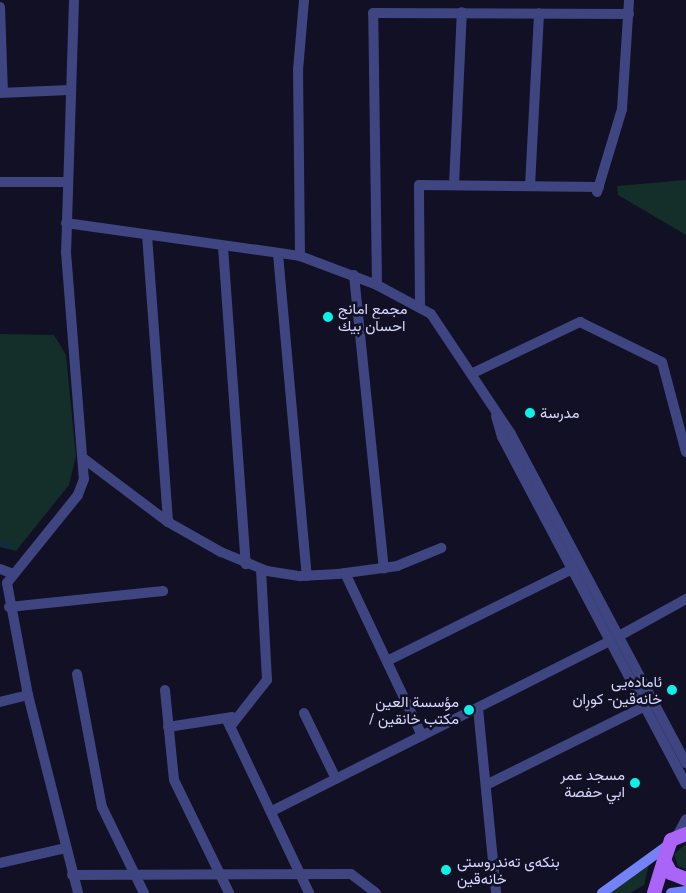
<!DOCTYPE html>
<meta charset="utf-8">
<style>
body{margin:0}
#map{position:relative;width:686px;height:893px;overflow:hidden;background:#111025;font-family:"Public Sans",Vazirmatn,sans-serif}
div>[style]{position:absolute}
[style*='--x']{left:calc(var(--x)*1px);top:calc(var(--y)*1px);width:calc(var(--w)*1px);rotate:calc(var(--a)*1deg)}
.green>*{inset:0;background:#142e29}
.stream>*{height:3px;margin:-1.5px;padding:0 1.5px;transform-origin:1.5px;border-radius:1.5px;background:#0f2b45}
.minor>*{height:10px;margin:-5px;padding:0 5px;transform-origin:5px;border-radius:5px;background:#3e4581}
.tertiary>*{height:10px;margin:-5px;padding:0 5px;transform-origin:5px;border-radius:5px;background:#3e4581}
.secondary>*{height:10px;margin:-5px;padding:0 5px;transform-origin:5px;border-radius:5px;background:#7383f7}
.primary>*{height:14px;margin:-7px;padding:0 7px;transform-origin:7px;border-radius:7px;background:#aa64f6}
.dots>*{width:14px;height:14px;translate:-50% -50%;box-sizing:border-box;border:2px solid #111025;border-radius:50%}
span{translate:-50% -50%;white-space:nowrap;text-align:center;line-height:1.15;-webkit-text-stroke:5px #111025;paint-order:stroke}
.poi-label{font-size:15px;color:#d6d8fd}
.left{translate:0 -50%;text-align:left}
.right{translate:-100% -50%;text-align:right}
</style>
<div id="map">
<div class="green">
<i style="clip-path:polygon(686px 180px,686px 235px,618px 195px,617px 186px)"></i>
<i style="clip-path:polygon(0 334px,54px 335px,66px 355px,76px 456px,69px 485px,16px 551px,0 547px)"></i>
<i style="clip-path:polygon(686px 844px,686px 869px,678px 866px,674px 854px)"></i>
<i style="clip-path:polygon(650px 860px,644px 885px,630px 893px,610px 893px)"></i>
</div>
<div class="stream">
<i style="--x:0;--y:543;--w:12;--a:9"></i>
</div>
<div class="minor">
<i style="--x:0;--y:7;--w:85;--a:88"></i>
<i style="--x:0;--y:93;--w:69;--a:-2.5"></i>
<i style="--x:0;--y:182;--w:67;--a:0"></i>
<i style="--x:454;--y:185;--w:173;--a:-87.4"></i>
<i style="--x:530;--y:186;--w:173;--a:-87"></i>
<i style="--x:597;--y:192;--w:87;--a:-73.2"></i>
<i style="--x:622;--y:109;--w:109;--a:-86.3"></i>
<i style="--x:147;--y:235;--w:288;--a:85.8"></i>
<i style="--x:223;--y:247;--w:318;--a:85.9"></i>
<i style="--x:278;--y:254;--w:323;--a:84.9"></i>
<i style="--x:300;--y:256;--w:186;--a:-90.6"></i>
<i style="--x:298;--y:70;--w:70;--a:-85.1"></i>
<i style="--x:354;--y:275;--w:295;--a:84.2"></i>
<i style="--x:377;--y:285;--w:272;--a:-90.8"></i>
<i style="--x:373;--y:13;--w:256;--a:0.2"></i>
<i style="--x:420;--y:306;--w:121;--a:-90.5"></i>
<i style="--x:419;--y:185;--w:180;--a:0.6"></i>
<i style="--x:473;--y:373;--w:119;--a:-25.5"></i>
<i style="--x:580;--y:322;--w:91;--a:26"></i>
<i style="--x:662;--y:362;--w:93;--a:75.1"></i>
<i style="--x:83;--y:458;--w:106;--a:37"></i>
<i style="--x:168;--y:522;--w:61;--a:29.5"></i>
<i style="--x:221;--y:552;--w:50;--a:22.4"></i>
<i style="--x:267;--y:571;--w:33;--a:9"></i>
<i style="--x:300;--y:576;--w:38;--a:-3"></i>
<i style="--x:338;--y:574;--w:60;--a:-7.7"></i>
<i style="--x:397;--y:566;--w:48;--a:-22.2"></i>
<i style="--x:0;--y:569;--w:12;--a:20"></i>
<i style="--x:345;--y:573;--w:180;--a:64.7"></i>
<i style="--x:9;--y:607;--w:155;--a:-5.9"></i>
<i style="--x:619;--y:636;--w:77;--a:-28.9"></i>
<i style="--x:387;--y:661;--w:216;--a:-26.4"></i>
<i style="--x:77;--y:674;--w:135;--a:79.4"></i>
<i style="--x:102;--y:807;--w:96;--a:64"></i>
<i style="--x:165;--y:690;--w:90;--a:84.3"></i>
<i style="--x:174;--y:780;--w:126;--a:64"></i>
<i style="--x:0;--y:702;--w:29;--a:-14"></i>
<i style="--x:478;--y:708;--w:186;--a:84.4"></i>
<i style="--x:304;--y:713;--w:73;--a:64.1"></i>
<i style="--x:226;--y:718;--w:194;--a:64.6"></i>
<i style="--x:168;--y:727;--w:65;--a:-8.9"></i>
<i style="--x:230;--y:727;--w:60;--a:-51.8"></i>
<i style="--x:267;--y:680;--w:111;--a:-93.1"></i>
<i style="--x:486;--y:785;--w:184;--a:-26.4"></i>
<i style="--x:272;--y:811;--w:378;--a:-26.7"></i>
<i style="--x:0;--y:863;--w:68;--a:-12.8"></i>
<i style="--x:72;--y:875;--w:279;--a:-0.2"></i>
<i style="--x:351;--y:874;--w:31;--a:37"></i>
</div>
<div class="tertiary">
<i style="--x:74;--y:0;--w:252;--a:91.8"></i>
<i style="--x:66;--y:252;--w:228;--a:85.5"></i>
<i style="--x:84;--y:479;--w:17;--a:111"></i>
<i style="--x:78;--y:495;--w:113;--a:128.9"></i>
<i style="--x:7;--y:583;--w:114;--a:79.4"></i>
<i style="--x:28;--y:695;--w:204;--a:75.8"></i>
<i style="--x:66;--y:223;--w:236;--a:8"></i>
<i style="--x:300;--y:256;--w:82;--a:20.6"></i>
<i style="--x:377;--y:285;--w:61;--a:28.2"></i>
<i style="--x:431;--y:314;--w:144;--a:56.3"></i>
<i style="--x:511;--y:434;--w:373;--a:62"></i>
<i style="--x:496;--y:416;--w:22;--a:74"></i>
<i style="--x:502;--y:437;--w:393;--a:62.1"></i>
<i style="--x:677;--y:836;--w:19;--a:-62"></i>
</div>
<div class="secondary">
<i style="--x:602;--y:893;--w:80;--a:-35.9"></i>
<i style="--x:671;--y:893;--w:15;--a:-8"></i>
</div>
<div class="primary">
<i style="--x:686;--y:834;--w:16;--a:158"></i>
<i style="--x:671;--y:840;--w:21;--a:109"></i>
<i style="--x:664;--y:860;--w:15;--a:62"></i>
<i style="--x:671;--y:873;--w:16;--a:22"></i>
<i style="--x:654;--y:893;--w:34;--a:-73"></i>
</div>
<div class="dots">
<i style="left:328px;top:317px;background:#0ef1e6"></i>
<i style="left:530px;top:413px;background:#0ef1e6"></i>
<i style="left:672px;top:690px;background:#0ef1e6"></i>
<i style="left:469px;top:710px;background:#0ef1e6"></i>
<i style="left:635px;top:783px;background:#0ef1e6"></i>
<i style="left:446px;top:870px;background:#0ef1e6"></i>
</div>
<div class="poi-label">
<span class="left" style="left:338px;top:317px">مجمع امانج<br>احسان بيك</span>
<span class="left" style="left:540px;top:413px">مدرسة</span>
<span class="right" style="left:662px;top:690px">ئامادەیی<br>خانەقین - کوڕان</span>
<span class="right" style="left:459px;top:710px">مؤسسة العين<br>/ مكتب خانقين</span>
<span class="right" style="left:625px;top:783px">مسجد عمر<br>ابي حفصة</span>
<span class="left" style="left:457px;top:870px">بنکەی تەندروستی<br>خانەقین</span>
</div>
</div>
